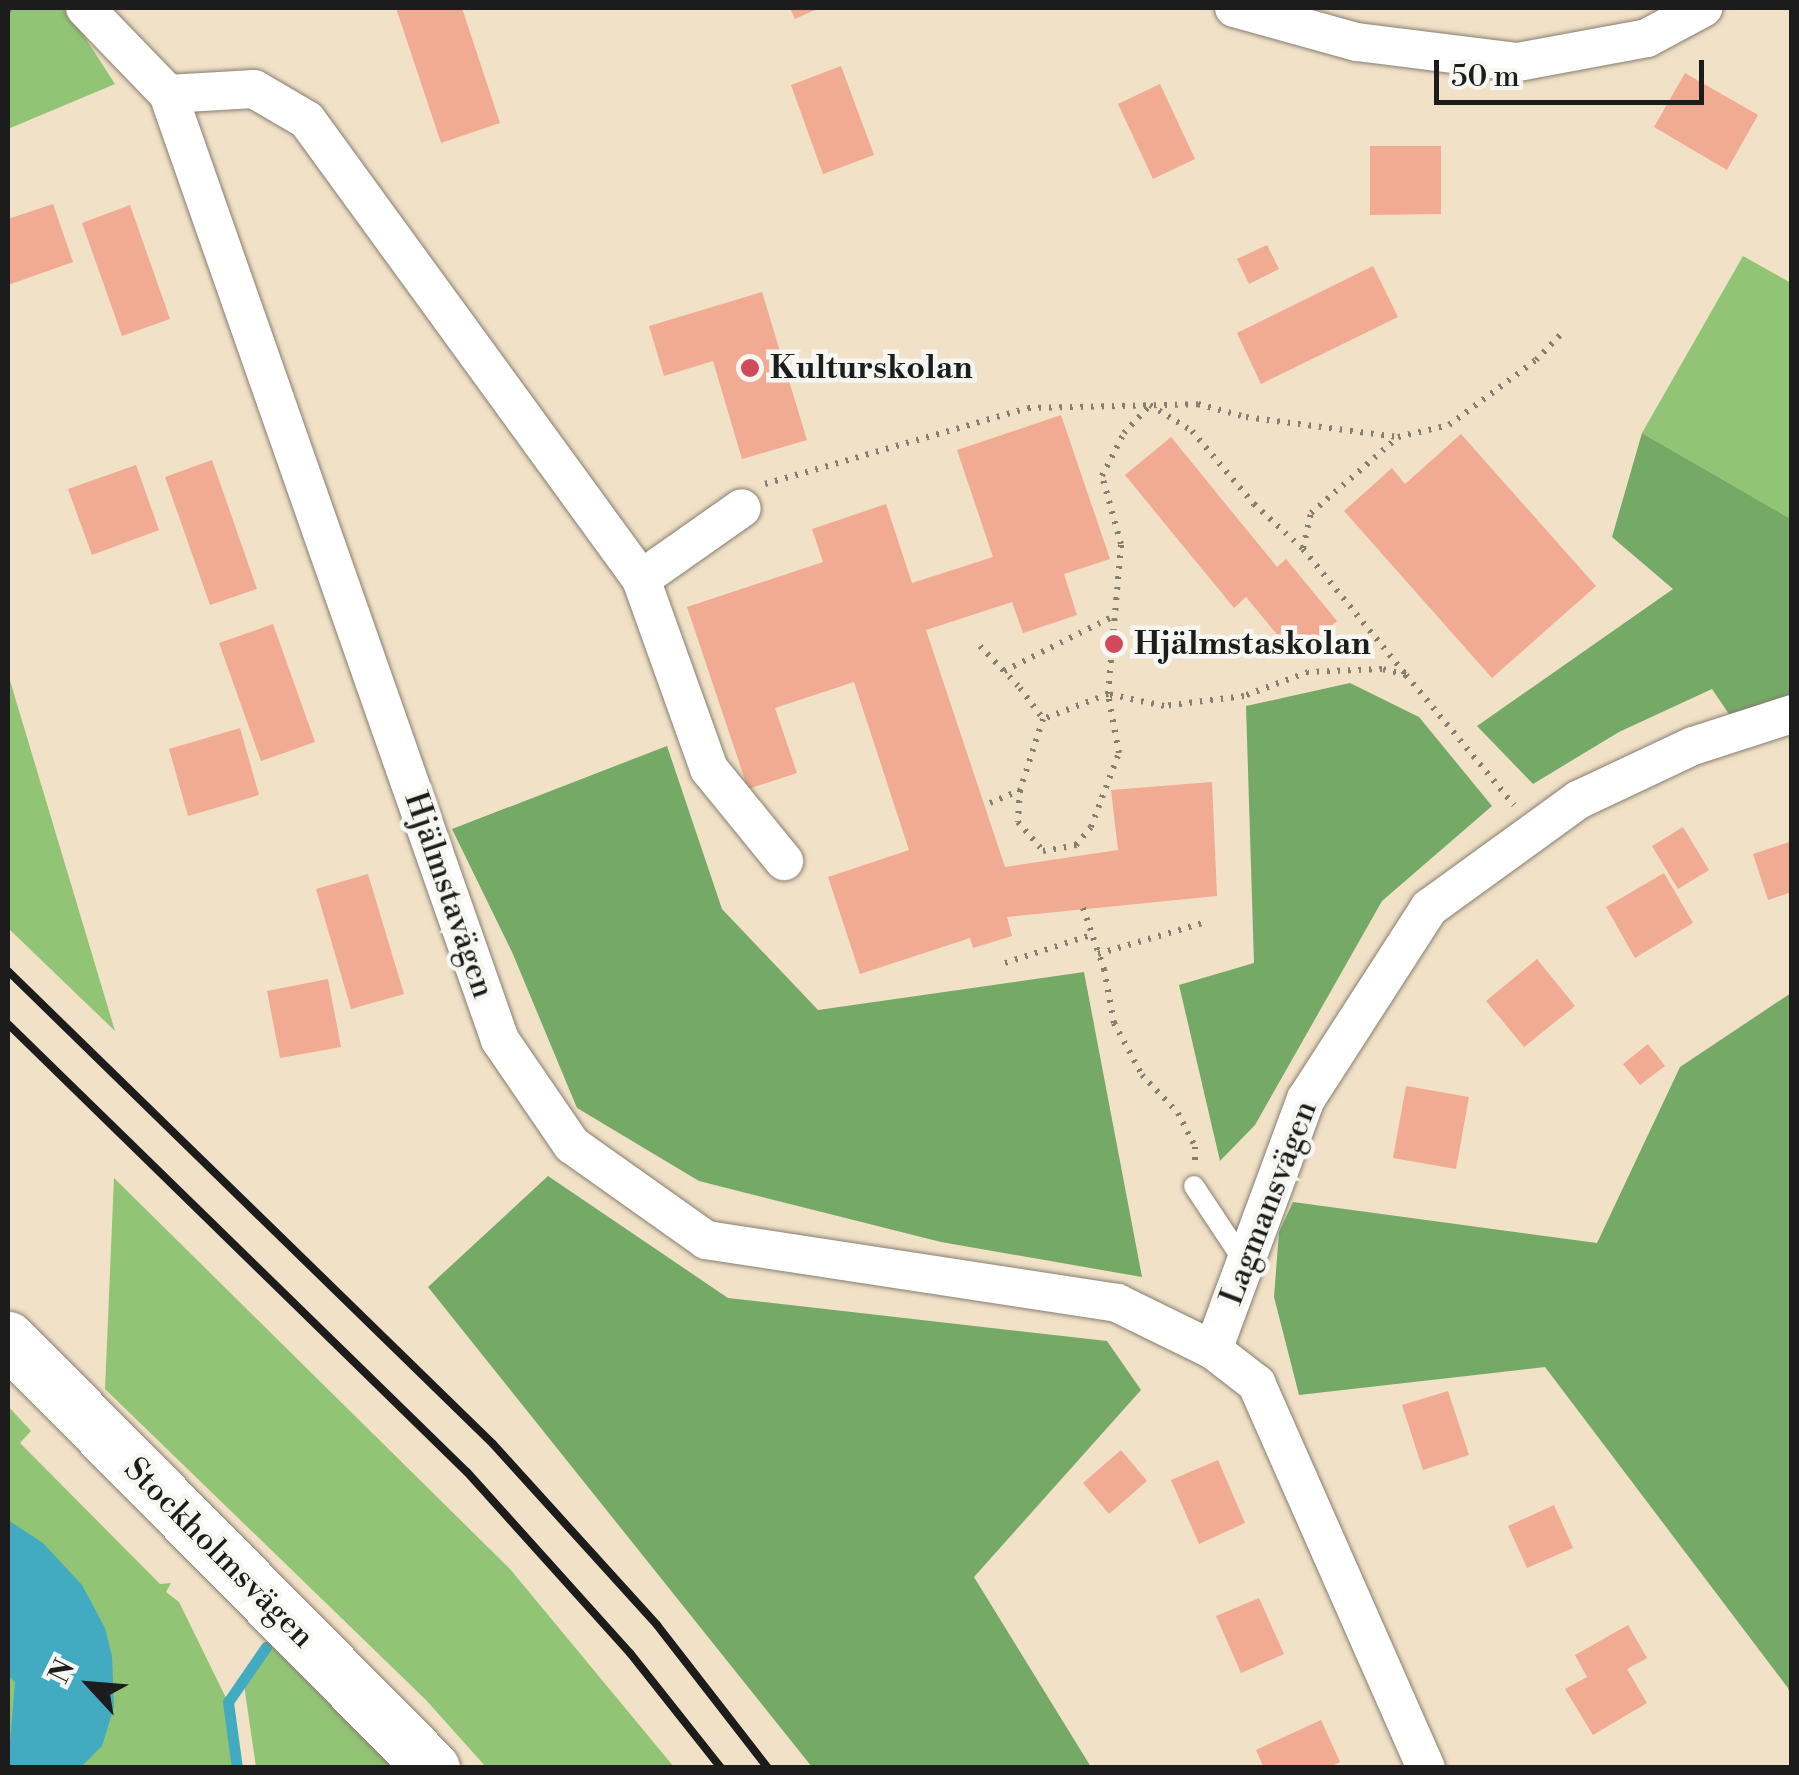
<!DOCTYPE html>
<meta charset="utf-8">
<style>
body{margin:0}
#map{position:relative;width:1799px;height:1775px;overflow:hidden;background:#f1e1c6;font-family:"Libre Bodoni",serif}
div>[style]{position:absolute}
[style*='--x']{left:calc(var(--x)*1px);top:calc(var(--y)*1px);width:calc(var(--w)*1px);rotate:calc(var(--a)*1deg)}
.green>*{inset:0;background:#92c475}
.forest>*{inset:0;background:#75aa66}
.water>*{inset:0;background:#42abc1}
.stream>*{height:11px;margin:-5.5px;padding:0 5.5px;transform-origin:5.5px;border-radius:5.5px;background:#42abc1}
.building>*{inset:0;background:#f1ab92}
.path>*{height:6px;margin-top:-3px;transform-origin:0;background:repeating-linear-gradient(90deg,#867e71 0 2.5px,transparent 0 10.5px)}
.roads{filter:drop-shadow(0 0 2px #867e71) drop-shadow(0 0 2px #867e71)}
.lane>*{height:20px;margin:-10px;padding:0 10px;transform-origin:10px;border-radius:10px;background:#fff}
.street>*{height:38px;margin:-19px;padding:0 19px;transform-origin:19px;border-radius:19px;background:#fff}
.secondary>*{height:55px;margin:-27.5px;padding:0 27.5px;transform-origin:27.5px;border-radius:27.5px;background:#fff}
.rail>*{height:8px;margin:-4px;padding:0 4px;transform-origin:4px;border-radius:4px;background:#1c1c1c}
.dots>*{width:28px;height:28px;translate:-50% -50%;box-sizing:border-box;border:5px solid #f6f6f2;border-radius:50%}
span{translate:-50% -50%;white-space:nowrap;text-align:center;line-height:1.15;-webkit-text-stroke:9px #f6f6f2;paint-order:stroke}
.poi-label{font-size:32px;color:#1c1c1c;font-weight:700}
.left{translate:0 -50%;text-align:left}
.street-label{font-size:32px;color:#1c1c1c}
.frame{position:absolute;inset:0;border:10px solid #1c1c1c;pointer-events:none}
.north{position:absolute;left:40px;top:1635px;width:100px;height:100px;-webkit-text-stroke:8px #f6f6f2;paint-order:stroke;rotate:296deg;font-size:28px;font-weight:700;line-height:40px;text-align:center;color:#1c1c1c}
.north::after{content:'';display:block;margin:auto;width:35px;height:45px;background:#1c1c1c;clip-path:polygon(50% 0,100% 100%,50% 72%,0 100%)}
.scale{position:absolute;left:1434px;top:60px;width:270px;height:45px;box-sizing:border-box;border:5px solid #1c1c1c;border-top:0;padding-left:12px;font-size:30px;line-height:35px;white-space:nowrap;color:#1c1c1c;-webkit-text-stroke:8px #f6f6f2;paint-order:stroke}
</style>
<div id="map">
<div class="green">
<i style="clip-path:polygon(8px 8px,66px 8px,115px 84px,8px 129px)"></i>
<i style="clip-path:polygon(1743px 256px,1791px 283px,1791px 519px,1642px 433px)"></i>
<i style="clip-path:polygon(8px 674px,115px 1031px,8px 928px)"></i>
<i style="clip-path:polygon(114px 1178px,510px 1569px,674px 1767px,486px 1767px,426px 1700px,105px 1389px)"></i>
<i style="clip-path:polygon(8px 1406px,31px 1431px,20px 1443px,160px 1584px,171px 1583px,166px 1592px,179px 1602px,228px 1702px,237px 1767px,8px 1767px)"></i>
<i style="clip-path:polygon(271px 1643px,400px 1767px,256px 1767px,244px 1685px)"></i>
</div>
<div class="forest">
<i style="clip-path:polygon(1642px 433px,1791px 519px,1791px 701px,1731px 717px,1712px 689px,1619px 732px,1533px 784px,1477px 726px,1673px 589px,1612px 537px)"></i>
<i style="clip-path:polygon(1350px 683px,1419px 717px,1492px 806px,1382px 901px,1255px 1125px,1220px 1161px,1179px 985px,1254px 963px,1246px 706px)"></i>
<i style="clip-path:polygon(667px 746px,722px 909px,818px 1010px,1084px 972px,1142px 1277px,941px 1242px,699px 1181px,577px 1108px,512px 952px,452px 829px)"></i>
<i style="clip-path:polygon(1791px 993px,1792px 993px,1791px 1698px,1788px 1688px,1545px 1367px,1299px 1395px,1274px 1297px,1279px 1232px,1293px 1202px,1597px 1243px,1680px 1067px)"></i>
<i style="clip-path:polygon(548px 1176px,728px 1298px,1107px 1341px,1141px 1390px,974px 1577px,1091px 1767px,812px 1767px,428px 1287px)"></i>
</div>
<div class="water">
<i style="clip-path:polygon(8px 1520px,43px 1543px,82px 1585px,105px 1628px,112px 1656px,114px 1707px,102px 1746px,81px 1767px,8px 1767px,15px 1682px,8px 1675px)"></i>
</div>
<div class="stream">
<i style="--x:237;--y:1768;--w:67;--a:-97.8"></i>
<i style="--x:228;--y:1702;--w:67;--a:-55.4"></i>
</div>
<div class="building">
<i style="clip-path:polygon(396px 8px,462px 8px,500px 123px,441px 143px)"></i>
<i style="clip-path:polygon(790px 8px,819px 8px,795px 19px)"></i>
<i style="clip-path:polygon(841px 66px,874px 155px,823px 174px,791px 85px)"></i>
<i style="clip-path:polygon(1685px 73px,1758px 115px,1727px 170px,1654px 127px)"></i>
<i style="clip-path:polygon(1160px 84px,1195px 159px,1153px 179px,1118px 104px)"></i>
<i style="clip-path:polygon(1370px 146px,1441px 146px,1441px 214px,1370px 215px)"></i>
<i style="clip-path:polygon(53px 204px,73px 262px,8px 285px,8px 219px)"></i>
<i style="clip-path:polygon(130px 205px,170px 319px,122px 336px,82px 223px)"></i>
<i style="clip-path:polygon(1267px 245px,1279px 269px,1249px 284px,1237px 259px)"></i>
<i style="clip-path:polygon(1373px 266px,1398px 317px,1261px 384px,1237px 333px)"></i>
<i style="clip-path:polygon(762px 292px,807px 440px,742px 459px,713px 361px,664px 376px,649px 326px)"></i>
<i style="clip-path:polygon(1061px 415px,1110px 559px,1064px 574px,1077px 615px,1023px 633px,1012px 602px,926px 630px,1005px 867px,1118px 850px,1111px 790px,1212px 782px,1217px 896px,1007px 917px,1012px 936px,973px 948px,970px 938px,860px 974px,828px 877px,909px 850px,854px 682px,775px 708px,797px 773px,748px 789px,687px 607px,823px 562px,812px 529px,886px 504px,912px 583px,993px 557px,957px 450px)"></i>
<i style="clip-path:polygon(1461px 434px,1596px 586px,1492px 678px,1344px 511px,1392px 468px,1405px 484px)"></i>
<i style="clip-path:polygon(1171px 437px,1277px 567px,1286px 559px,1337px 621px,1295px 656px,1246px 597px,1234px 608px,1125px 475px)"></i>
<i style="clip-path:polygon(212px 460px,257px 589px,210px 605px,165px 477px)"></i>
<i style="clip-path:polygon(136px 465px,159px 530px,92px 555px,68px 489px)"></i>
<i style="clip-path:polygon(273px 624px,315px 742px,261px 761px,219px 643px)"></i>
<i style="clip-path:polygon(240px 728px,259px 795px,188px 816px,169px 749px)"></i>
<i style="clip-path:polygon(1683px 827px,1709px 870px,1678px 889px,1652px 846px)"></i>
<i style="clip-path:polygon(1792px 841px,1792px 892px,1768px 900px,1753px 854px)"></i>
<i style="clip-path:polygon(1664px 873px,1693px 923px,1635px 958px,1606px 907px)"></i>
<i style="clip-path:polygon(368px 874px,404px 994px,351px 1009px,316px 889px)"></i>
<i style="clip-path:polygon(1537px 959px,1575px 1006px,1524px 1047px,1486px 1001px)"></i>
<i style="clip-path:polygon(328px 979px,341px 1047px,280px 1058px,267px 991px)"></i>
<i style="clip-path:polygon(1648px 1044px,1665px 1066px,1640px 1085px,1623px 1064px)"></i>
<i style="clip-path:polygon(1406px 1086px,1469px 1097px,1456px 1169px,1393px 1158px)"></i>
<i style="clip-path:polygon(1448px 1391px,1469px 1455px,1423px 1470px,1402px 1405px)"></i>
<i style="clip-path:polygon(1121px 1450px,1147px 1481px,1109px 1514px,1083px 1483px)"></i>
<i style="clip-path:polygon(1218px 1460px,1245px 1523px,1199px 1544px,1171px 1480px)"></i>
<i style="clip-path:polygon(1554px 1505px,1573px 1548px,1527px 1568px,1508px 1526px)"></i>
<i style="clip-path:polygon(1259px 1598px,1284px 1654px,1241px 1673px,1216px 1616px)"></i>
<i style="clip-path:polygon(1628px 1625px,1647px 1658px,1627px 1669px,1647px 1703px,1593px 1735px,1565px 1689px,1587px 1677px,1575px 1655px)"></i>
<i style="clip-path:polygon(1321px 1720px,1340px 1762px,1328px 1768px,1264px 1768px,1256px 1750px)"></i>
</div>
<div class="path">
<i style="--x:8;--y:10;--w:4;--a:-27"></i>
<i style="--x:1150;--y:405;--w:49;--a:31.8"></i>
<i style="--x:1192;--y:431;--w:96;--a:49.7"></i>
<i style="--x:1254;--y:504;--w:67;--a:42.6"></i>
<i style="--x:1303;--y:549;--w:163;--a:50.7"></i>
<i style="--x:1406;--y:675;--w:25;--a:-166"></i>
<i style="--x:1382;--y:669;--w:74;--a:177.7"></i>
<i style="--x:1308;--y:672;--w:68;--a:159.4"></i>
<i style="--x:1244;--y:696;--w:81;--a:172.9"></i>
<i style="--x:1164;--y:706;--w:57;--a:-167.9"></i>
<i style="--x:1108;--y:694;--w:70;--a:159"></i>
<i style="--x:1043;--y:719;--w:75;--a:107.9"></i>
<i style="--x:1020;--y:790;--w:32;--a:94"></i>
<i style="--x:1018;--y:822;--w:38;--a:49"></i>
<i style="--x:1043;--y:851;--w:34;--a:-10"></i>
<i style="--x:1076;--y:845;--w:23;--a:-50"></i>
<i style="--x:1091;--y:827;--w:79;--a:-69.3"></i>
<i style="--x:1119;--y:753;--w:60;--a:-100.6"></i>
<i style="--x:1108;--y:694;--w:151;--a:-85"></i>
<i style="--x:1121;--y:544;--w:71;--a:-105.6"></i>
<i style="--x:1102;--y:476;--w:48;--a:-62.9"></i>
<i style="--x:1124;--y:433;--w:38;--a:-47"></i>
<i style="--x:765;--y:484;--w:274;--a:-16.1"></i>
<i style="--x:1028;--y:408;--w:170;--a:-1.3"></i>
<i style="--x:1198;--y:404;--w:50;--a:15.2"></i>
<i style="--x:1246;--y:417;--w:153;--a:7.5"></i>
<i style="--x:1398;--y:437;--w:52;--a:-13.2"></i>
<i style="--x:1449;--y:425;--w:109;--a:-36.8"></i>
<i style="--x:1536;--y:360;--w:35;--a:-46"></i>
<i style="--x:1303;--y:548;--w:36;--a:-77"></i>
<i style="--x:1311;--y:513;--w:116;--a:-41.1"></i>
<i style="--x:980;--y:646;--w:58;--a:46.4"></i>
<i style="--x:1020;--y:688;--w:39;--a:53"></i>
<i style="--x:1004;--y:671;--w:125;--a:-26.6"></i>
<i style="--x:1406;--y:675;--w:169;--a:50.3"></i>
<i style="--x:990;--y:803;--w:33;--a:-23"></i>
<i style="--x:1083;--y:908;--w:65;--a:71"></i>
<i style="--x:1104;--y:969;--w:55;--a:79.5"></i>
<i style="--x:1114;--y:1023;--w:59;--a:61.7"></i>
<i style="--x:1142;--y:1075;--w:52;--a:46.5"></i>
<i style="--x:1178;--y:1113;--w:38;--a:63"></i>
<i style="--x:1195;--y:1147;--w:16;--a:90"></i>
<i style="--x:1098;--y:954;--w:113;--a:-16.5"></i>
<i style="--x:1005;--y:963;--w:90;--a:-18"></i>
</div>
<div class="roads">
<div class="lane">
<i style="--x:1194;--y:1186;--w:92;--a:56.5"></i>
</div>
<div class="street">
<i style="--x:85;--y:8;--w:120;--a:46"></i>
<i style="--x:168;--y:94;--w:1003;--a:70.66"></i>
<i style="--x:500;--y:1040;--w:127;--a:55.6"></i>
<i style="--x:572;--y:1145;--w:164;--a:35.3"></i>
<i style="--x:706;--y:1240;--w:416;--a:8.7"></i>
<i style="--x:1117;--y:1303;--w:107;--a:26.1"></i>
<i style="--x:1234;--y:8;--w:128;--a:15.5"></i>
<i style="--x:1357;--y:42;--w:162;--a:7.1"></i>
<i style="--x:1518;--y:62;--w:131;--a:-10.5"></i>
<i style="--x:1647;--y:38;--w:64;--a:-28.2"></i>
<i style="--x:168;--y:94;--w:86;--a:-3.3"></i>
<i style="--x:254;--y:89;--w:61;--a:30.3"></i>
<i style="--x:307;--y:120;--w:568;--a:53.96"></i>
<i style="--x:641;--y:579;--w:202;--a:70.3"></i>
<i style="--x:709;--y:769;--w:119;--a:50.8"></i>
<i style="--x:641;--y:579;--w:123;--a:-35.1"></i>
<i style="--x:1426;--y:1768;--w:420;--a:-113.8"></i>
<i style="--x:1257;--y:1384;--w:56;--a:-142.3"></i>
<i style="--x:1213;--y:1350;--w:268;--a:-69.7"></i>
<i style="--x:1306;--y:1099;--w:227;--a:-57.2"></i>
<i style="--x:1429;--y:908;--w:184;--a:-35.9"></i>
<i style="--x:1578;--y:800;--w:127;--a:-25.2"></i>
<i style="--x:1693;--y:746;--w:104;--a:-17.9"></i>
</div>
<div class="secondary">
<i style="--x:8;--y:1339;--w:603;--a:45.34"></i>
</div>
</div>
<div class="rail">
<i style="--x:8;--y:971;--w:677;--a:44.28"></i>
<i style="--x:493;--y:1444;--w:244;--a:47.8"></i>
<i style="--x:657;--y:1625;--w:181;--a:52.2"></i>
<i style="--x:8;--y:1024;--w:641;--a:44.31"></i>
<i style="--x:467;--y:1472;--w:244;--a:48"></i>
<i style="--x:630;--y:1653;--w:147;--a:51.6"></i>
</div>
<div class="dots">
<i style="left:750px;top:368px;background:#d1495b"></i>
<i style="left:1114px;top:644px;background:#d1495b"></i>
</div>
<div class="poi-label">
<span class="left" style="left:770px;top:368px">Kulturskolan</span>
<span class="left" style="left:1134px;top:644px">Hjälmstaskolan</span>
</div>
<div class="street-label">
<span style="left:449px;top:895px;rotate:71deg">Hjälmstavägen</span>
<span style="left:1269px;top:1203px;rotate:-69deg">Lagmansvägen</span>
<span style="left:219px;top:1553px;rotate:45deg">Stockholmsvägen</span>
</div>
<div class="frame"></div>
<div class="north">N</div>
<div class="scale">50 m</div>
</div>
